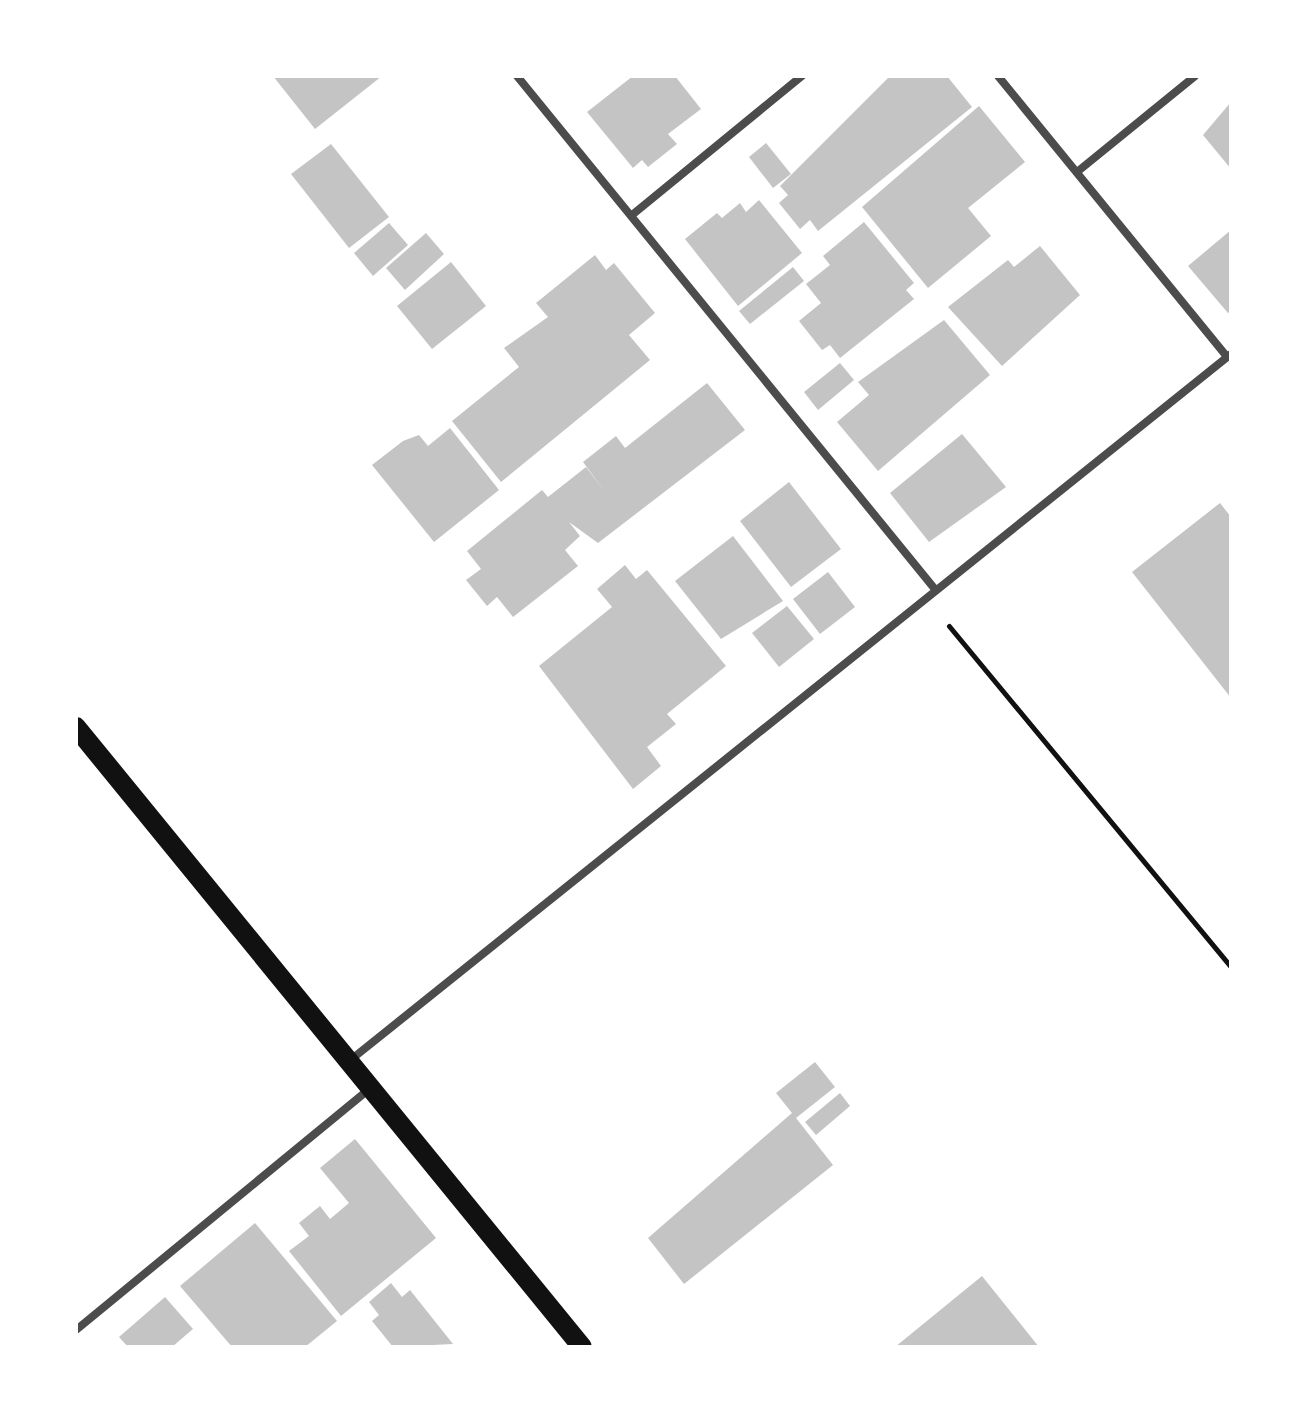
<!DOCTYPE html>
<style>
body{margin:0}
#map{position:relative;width:1307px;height:1423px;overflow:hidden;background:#fff;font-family:"Roboto Condensed",sans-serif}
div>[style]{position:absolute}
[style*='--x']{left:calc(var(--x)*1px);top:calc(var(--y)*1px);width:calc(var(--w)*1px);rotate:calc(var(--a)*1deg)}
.building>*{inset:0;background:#c4c4c4}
.path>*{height:5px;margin:-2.5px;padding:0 2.5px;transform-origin:2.5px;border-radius:2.5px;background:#111}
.minor>*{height:8px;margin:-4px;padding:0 4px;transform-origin:4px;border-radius:4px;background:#4c4c4c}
.primary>*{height:20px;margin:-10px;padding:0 10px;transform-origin:10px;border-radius:10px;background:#111}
span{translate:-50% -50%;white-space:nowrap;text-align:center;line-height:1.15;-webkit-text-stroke:8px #fff;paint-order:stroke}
.frame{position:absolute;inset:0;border:78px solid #fff;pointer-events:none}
</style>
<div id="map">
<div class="building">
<i style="clip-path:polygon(273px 76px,382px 76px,315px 129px)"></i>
<i style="clip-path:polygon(633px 76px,675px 76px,701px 109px,668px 134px,677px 144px,648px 167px,642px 160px,633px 168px,587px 112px)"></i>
<i style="clip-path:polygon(890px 76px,947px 76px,972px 107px,818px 231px,810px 220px,800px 229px,779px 203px,788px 195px,780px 186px)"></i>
<i style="clip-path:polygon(1231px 102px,1231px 169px,1203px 135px)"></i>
<i style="clip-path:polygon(979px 106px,1025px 162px,968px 208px,991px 236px,928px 288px,862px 207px)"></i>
<i style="clip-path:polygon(766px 143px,791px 174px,773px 188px,749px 157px)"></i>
<i style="clip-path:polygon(331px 144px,389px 217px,349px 248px,291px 174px)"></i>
<i style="clip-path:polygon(759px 200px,802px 253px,738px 306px,685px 239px,717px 213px,722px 218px,740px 203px,746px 212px)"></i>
<i style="clip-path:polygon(864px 222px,914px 283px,906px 290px,914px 299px,840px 358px,830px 345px,822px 350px,799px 321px,821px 303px,806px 284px,830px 265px,823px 256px)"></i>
<i style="clip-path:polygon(389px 223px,408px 245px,373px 276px,354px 253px)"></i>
<i style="clip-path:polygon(1231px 230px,1231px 311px,1228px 313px,1188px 266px)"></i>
<i style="clip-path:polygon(426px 233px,444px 254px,405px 290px,386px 268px)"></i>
<i style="clip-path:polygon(1040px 246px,1080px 295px,1002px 366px,948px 307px,1008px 260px,1014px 267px)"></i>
<i style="clip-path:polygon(595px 255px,606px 270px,614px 263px,655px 313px,629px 335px,650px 360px,501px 482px,452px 421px,519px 367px,504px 348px,548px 317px,536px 303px)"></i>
<i style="clip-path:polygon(451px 262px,486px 306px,432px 349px,397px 306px)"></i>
<i style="clip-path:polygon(793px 267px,804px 281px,750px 324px,739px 311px)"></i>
<i style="clip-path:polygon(944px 320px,990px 375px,878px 471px,837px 422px,869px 395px,858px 382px)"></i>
<i style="clip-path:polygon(840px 363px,854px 380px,818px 410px,804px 392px)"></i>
<i style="clip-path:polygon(707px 383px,745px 430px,598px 543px,569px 522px,580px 536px,565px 550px,578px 566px,513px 617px,497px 597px,487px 606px,466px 580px,481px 569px,467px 551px,542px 490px,548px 497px,586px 467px,605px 492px,583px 462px,616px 436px,625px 448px)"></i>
<i style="clip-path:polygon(450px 428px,499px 490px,434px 542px,372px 465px,403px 441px,419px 435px,428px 446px)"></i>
<i style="clip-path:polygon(962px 434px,1006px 487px,929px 542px,890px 493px)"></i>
<i style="clip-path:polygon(789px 482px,841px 549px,791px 587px,740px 521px)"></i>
<i style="clip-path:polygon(1220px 503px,1231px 517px,1231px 698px,1132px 572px)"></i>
<i style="clip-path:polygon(733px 536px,783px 601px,721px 639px,675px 581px)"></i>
<i style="clip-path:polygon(625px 565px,636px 579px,647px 570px,726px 666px,667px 714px,676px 724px,647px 747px,661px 766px,633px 789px,539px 666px,612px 607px,597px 589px)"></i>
<i style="clip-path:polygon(828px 572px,855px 607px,820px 634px,793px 599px)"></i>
<i style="clip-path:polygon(787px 606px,814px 639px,779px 667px,752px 633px)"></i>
<i style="clip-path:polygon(815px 1062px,835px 1087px,796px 1118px,833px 1165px,684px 1284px,648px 1238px,792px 1113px,776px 1093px)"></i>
<i style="clip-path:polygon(840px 1093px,850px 1106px,816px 1135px,805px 1122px)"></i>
<i style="clip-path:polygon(355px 1139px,436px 1238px,341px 1316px,289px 1251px,309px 1236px,299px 1223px,320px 1206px,330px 1219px,349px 1203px,320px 1168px)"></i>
<i style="clip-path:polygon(255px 1223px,337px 1321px,305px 1347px,232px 1347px,180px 1286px)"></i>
<i style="clip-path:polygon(982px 1276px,1039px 1347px,895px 1347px)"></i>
<i style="clip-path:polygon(391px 1283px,402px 1297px,410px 1290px,453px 1344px,393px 1347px,372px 1321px,379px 1315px,369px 1302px)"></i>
<i style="clip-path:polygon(165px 1297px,193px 1329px,172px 1347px,128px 1347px,119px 1337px)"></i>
</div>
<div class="path">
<i style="--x:949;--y:626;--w:442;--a:50.4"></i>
</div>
<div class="minor">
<i style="--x:517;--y:76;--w:660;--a:50.84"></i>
<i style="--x:998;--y:76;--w:362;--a:50.8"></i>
<i style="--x:1077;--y:172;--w:152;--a:-39.1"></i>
<i style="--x:632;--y:215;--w:220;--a:-39.3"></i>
<i style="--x:348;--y:1062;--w:1132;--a:-38.72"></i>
<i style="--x:76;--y:1330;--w:379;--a:-39.4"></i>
</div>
<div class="primary">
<i style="--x:76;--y:727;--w:800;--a:50.78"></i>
</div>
<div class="frame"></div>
</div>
